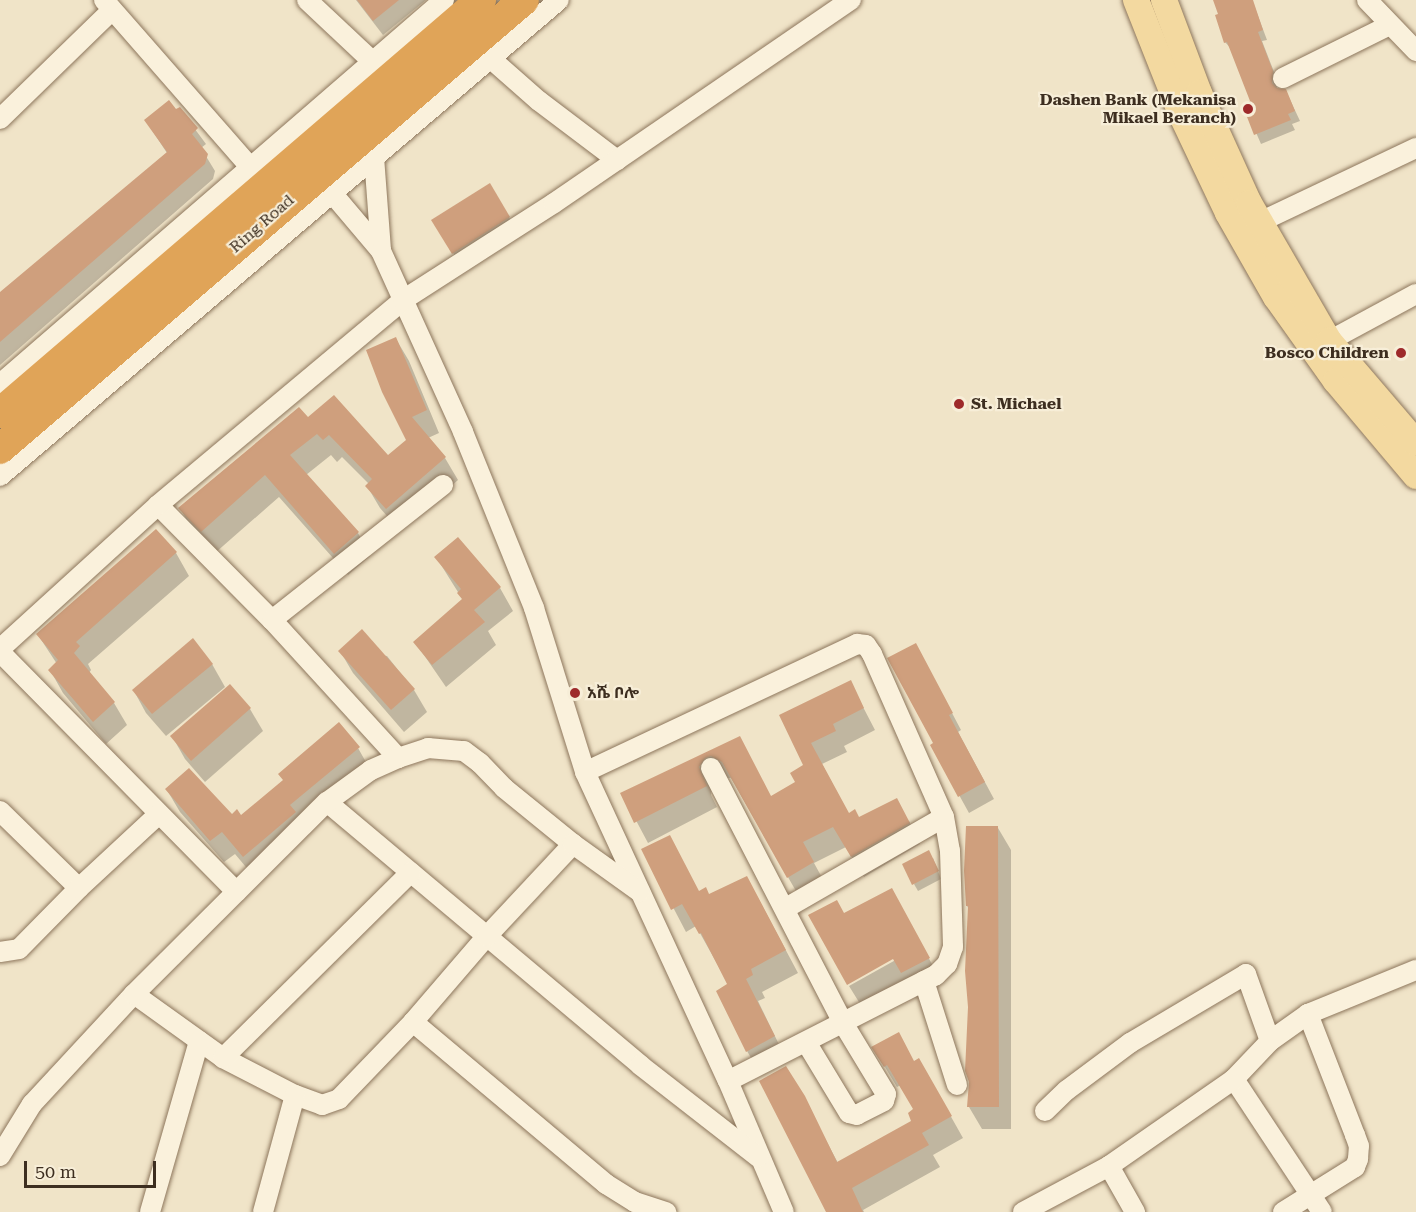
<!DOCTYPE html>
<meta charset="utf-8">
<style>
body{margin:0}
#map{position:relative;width:1416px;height:1212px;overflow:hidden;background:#f0e4c8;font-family:"Roboto Serif","Noto Sans Ethiopic",serif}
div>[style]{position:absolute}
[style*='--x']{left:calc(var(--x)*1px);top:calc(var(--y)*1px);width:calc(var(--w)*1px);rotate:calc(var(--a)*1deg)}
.shadow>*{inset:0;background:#0003}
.building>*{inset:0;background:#cf9f7d}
.roads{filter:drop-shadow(0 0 2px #8d765c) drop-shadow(0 0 2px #8d765c)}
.minor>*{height:20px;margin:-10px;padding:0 10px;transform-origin:10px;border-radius:10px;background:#faf1dc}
.major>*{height:26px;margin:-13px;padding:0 13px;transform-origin:13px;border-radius:13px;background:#f3d9a0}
.highway>*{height:30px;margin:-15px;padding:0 15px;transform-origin:15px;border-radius:15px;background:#e0a458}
.dots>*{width:16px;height:16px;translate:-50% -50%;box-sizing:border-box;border:3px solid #f7eed8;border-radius:50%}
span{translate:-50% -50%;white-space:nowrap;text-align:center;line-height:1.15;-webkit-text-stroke:4.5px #f7eed8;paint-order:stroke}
.poi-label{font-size:16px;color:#3d2e20;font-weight:700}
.right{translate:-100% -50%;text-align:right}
.left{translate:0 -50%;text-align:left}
.street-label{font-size:16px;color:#3d2e20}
.scale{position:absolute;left:24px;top:1161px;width:132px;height:27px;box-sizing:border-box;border:3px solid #3d2e20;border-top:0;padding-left:8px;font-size:18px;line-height:21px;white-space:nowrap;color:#3d2e20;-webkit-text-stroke:4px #f7eed8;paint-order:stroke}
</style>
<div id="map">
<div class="shadow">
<i style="clip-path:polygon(356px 0,426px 0,383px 35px)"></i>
<i style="clip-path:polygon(1215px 0,1252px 0,1267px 40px,1262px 41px,1278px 82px,1277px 90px,1286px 91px,1300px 121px,1292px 124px,1295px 130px,1261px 144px,1244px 105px,1252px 102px,1233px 51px,1225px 42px)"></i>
<i style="clip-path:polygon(180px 109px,206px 144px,201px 148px,215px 171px,213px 179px,0 365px,0 294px,167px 153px,146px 121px)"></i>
<i style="clip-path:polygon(490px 185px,516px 229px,460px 264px,433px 221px)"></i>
<i style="clip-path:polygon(396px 339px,409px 361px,439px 433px,428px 438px,445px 458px,458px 480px,400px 531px,380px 508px,367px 486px,369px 484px,342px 457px,337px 462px,331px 455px,306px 475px,358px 533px,370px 556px,348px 575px,279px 497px,215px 553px,193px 531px,180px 508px,308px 419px,388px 457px,408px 440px)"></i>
<i style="clip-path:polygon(156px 531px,176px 553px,189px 576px,88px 664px,91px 670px,89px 673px,114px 703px,127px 725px,106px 744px,63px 693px,50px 670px,57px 664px,38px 635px)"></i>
<i style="clip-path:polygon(458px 539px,500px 588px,513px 611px,488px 631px,496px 645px,446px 687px,415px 642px,463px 600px,436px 557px)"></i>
<i style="clip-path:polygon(340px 651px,387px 656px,414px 690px,427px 712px,404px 732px,353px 673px)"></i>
<i style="clip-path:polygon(925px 662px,961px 730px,958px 732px,994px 799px,969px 813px,932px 746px,935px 743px)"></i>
<i style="clip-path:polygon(212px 664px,225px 687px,166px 736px,146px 713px,134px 691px)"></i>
<i style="clip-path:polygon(850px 682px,875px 730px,844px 746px,847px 752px,822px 764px,849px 815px,859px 819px,909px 821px,920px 844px,864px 877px,846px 847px,814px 863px,825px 883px,800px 898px,731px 778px,718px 778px,712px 783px,711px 795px,717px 807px,648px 843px,622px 794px,739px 738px,771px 797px,797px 783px,805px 766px,781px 716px)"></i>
<i style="clip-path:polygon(230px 686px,250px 709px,263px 731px,205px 782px,185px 759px,172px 736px)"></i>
<i style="clip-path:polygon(358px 748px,371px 771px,303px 827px,308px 835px,256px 879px,235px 854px,224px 862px,180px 812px,167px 790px,232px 816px,241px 818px)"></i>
<i style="clip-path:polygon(998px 828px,1011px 850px,1011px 1129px,982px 1129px,969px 1107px,969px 909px,967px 906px)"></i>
<i style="clip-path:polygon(643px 850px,699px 893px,759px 900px,798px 973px,762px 992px,765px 998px,758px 1001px,786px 1059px,760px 1073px,747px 1051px,729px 985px,696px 926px,686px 932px)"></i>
<i style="clip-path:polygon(933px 858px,941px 879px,918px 891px,914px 884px)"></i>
<i style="clip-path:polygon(904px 912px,941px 981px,862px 1007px,849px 986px,901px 957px,899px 954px,848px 983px,844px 915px)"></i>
<i style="clip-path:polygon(873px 1047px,914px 1062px,919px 1060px,963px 1138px,933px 1155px,940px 1167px,863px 1210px,864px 1212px,828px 1212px,803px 1097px,838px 1163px,913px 1122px,915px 1110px,901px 1085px,897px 1087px)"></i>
</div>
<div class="building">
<i style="clip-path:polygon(357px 0,399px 0,373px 21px)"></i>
<i style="clip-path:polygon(1213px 0,1253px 0,1263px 30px,1258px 32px,1273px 71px,1272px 83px,1277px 88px,1286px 89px,1295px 111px,1288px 114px,1291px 120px,1254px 135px,1242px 104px,1250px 101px,1227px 42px,1224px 43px,1215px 15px,1218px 14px)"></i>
<i style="clip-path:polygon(169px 100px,176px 109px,180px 107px,198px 128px,192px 134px,208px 154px,205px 164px,0 342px,0 292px,167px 152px,144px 120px)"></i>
<i style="clip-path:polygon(490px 183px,510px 217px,452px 254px,431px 220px)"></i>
<i style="clip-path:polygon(396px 337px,427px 410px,412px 417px,446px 457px,386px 509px,365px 486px,372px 479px,329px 435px,323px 440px,317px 434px,290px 455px,359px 532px,334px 554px,265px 475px,201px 532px,178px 508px,299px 407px,308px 417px,334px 395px,388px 455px,406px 440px,382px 392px,366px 350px)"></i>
<i style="clip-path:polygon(156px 529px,177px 552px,76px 642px,80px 646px,74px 653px,115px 702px,93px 722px,48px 670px,58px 660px,36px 634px)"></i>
<i style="clip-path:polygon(458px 537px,501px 587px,474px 610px,485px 622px,432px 665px,413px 642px,462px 599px,457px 593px,461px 589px,434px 557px)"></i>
<i style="clip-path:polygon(362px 629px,415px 689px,391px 710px,338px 651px)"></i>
<i style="clip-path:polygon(193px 638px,213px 664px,152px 714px,132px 690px)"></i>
<i style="clip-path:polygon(916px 643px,953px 713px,949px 715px,985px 782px,958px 797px,930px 745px,933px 743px,887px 658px)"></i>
<i style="clip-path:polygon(851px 680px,864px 708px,833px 724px,836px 731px,811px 743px,849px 813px,855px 809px,859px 817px,897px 798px,910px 823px,851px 857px,833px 827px,803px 842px,814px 862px,787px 878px,722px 762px,711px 756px,705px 758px,699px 767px,707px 786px,634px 823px,620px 793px,740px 736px,771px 796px,795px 782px,790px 773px,803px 765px,779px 715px)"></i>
<i style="clip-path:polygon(230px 684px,251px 708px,191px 761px,170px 736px)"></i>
<i style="clip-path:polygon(339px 722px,360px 747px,290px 805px,296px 812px,243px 857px,222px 832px,210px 841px,165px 789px,189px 768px,232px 814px,237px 809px,241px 815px,283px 780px,278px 774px)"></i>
<i style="clip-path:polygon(966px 826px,998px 826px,999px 1107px,967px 1107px,969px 1082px,965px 1071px,968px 1007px,965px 971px,968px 906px,966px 906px,964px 871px)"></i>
<i style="clip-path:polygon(670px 835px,699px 891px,706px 887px,709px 894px,747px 876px,786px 950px,751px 969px,753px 975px,746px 979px,775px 1036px,746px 1052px,716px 991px,727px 984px,701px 933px,699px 934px,682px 904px,671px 910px,641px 849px)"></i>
<i style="clip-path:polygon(929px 850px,939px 871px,912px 885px,902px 864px)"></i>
<i style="clip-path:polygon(892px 888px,930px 958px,901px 973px,893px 959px,847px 985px,808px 915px,837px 900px,844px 913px)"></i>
<i style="clip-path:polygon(899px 1032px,914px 1061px,919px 1058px,952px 1116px,922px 1133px,929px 1145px,852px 1188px,863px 1212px,826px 1212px,759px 1081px,786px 1066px,805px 1096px,837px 1162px,911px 1121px,908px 1113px,913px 1109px,887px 1065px,884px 1067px,871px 1047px)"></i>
</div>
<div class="roads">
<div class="minor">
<i style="--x:104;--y:0;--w:223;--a:48.8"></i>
<i style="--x:307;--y:0;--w:91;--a:43.2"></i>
<i style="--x:1367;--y:0;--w:71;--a:46.1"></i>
<i style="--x:490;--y:58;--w:65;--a:41.3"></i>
<i style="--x:539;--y:101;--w:98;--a:37.1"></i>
<i style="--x:1283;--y:78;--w:119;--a:-26.4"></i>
<i style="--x:0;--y:119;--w:156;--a:-44.2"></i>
<i style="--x:374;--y:157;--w:94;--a:85.7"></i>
<i style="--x:332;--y:193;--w:76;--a:49.8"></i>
<i style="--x:381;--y:251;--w:199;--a:65.6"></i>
<i style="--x:463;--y:432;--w:190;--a:68"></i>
<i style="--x:534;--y:608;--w:172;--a:72.7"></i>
<i style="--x:585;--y:772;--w:340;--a:65.2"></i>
<i style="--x:728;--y:1081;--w:142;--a:66.9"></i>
<i style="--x:1260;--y:222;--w:173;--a:-25.4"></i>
<i style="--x:1329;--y:341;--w:99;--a:-28.4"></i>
<i style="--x:0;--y:384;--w:587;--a:-40.86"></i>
<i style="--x:0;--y:476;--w:734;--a:-40.42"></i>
<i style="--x:158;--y:505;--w:162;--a:45.3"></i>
<i style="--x:272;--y:620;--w:187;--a:47.6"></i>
<i style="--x:272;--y:620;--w:218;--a:-38.3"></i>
<i style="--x:0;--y:649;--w:214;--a:-42.3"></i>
<i style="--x:158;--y:505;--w:319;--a:-39.9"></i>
<i style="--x:403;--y:300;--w:179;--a:-32.7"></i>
<i style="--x:554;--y:203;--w:360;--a:-34.4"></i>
<i style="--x:0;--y:652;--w:337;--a:45.4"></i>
<i style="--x:711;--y:768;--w:287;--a:62.6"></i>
<i style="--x:843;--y:1023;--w:83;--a:58.8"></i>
<i style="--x:886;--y:1094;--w:7;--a:106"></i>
<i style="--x:884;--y:1101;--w:30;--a:153"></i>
<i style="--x:857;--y:1115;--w:8;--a:-166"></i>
<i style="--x:849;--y:1113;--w:83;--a:-121.2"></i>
<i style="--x:585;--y:772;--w:301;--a:-25.2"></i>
<i style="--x:857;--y:644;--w:9;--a:6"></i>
<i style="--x:866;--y:645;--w:11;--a:56"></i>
<i style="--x:872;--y:654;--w:178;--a:66.2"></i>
<i style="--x:944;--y:817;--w:35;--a:80"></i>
<i style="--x:950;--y:851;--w:96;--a:88.2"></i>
<i style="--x:953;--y:947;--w:18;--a:109"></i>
<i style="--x:947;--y:964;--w:16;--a:135"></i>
<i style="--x:936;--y:975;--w:233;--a:153"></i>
<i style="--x:327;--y:802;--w:409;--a:40"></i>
<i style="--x:640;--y:1065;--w:150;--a:37.9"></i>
<i style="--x:0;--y:811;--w:110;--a:44.3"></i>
<i style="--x:786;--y:908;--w:182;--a:-29.9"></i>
<i style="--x:0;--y:952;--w:19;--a:-9"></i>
<i style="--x:19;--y:949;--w:86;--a:-45.5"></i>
<i style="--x:79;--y:888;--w:109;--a:-42.8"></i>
<i style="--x:924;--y:981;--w:109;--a:72.4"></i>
<i style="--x:134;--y:994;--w:110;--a:35.7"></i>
<i style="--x:223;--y:1058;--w:81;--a:27.2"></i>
<i style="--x:295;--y:1095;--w:29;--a:20"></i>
<i style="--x:322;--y:1105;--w:18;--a:-19"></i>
<i style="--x:339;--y:1099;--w:107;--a:-46.1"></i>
<i style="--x:413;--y:1022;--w:113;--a:-49.3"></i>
<i style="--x:487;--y:936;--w:126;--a:-46.9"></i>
<i style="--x:413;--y:1022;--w:252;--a:40"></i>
<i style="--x:606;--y:1184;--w:34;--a:32"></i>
<i style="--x:635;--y:1202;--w:33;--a:18"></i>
<i style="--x:223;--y:1058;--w:264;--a:-44.7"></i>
<i style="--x:1234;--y:1079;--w:159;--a:56.5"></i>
<i style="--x:1045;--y:1111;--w:30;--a:-44"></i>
<i style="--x:1067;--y:1090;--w:79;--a:-36.7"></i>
<i style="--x:1130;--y:1043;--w:135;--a:-30.7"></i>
<i style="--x:1246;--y:974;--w:71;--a:70.3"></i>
<i style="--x:0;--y:1156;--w:61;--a:-58.4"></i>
<i style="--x:32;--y:1104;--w:150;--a:-47.2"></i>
<i style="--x:134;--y:994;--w:272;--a:-44.9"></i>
<i style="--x:327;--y:802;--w:54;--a:-36"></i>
<i style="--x:371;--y:770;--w:30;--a:-24"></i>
<i style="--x:398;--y:758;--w:32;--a:-18"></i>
<i style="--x:428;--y:748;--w:36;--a:5"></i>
<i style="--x:464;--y:751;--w:20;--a:37"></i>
<i style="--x:480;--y:763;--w:35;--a:46"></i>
<i style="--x:504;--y:788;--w:89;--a:39.1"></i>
<i style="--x:573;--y:844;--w:82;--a:35.6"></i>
<i style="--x:1109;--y:1166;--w:53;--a:60.5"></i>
<i style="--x:150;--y:1212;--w:178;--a:-74"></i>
<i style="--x:263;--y:1212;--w:121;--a:-74.7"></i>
<i style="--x:1023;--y:1212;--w:98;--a:-28.1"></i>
<i style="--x:1109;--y:1166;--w:152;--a:-34.8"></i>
<i style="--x:1234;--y:1079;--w:52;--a:-46.5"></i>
<i style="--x:1270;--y:1041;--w:47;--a:-35.4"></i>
<i style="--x:1308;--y:1014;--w:117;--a:-22.2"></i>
<i style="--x:1283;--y:1212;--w:85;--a:-32"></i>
<i style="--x:1355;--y:1167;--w:9;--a:-69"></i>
<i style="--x:1358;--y:1159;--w:13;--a:-86"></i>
<i style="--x:1359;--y:1146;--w:12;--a:-110"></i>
<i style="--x:1355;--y:1135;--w:130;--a:-111.2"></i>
</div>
<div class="major">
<i style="--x:1136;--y:0;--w:125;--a:68.4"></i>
<i style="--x:1182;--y:116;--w:107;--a:64.6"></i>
<i style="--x:1228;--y:213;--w:97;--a:60.3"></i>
<i style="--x:1276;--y:297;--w:103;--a:54.5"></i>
<i style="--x:1336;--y:381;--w:124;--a:49.9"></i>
<i style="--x:1164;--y:0;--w:99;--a:69.4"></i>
<i style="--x:1199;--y:93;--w:121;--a:65.6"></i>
<i style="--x:1249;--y:203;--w:160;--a:59.9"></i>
<i style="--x:1329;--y:341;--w:134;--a:49.5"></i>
</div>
<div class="highway">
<i style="--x:0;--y:413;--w:634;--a:-40.65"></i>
<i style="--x:0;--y:449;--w:690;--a:-40.59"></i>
</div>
</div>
<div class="dots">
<i style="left:1248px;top:109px;background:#9e2a2b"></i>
<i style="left:1401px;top:353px;background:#9e2a2b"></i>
<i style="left:959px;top:404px;background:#9e2a2b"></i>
<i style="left:575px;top:693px;background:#9e2a2b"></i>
</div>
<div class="poi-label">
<span class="right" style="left:1236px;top:109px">Dashen Bank (Mekanisa<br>Mikael Beranch)</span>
<span class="right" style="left:1389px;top:353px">Bosco Children</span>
<span class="left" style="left:971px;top:404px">St. Michael</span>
<span class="left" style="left:587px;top:693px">አሼ ቦሎ</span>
</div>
<div class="street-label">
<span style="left:262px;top:224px;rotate:-41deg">Ring Road</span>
</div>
<div class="scale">50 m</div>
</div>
